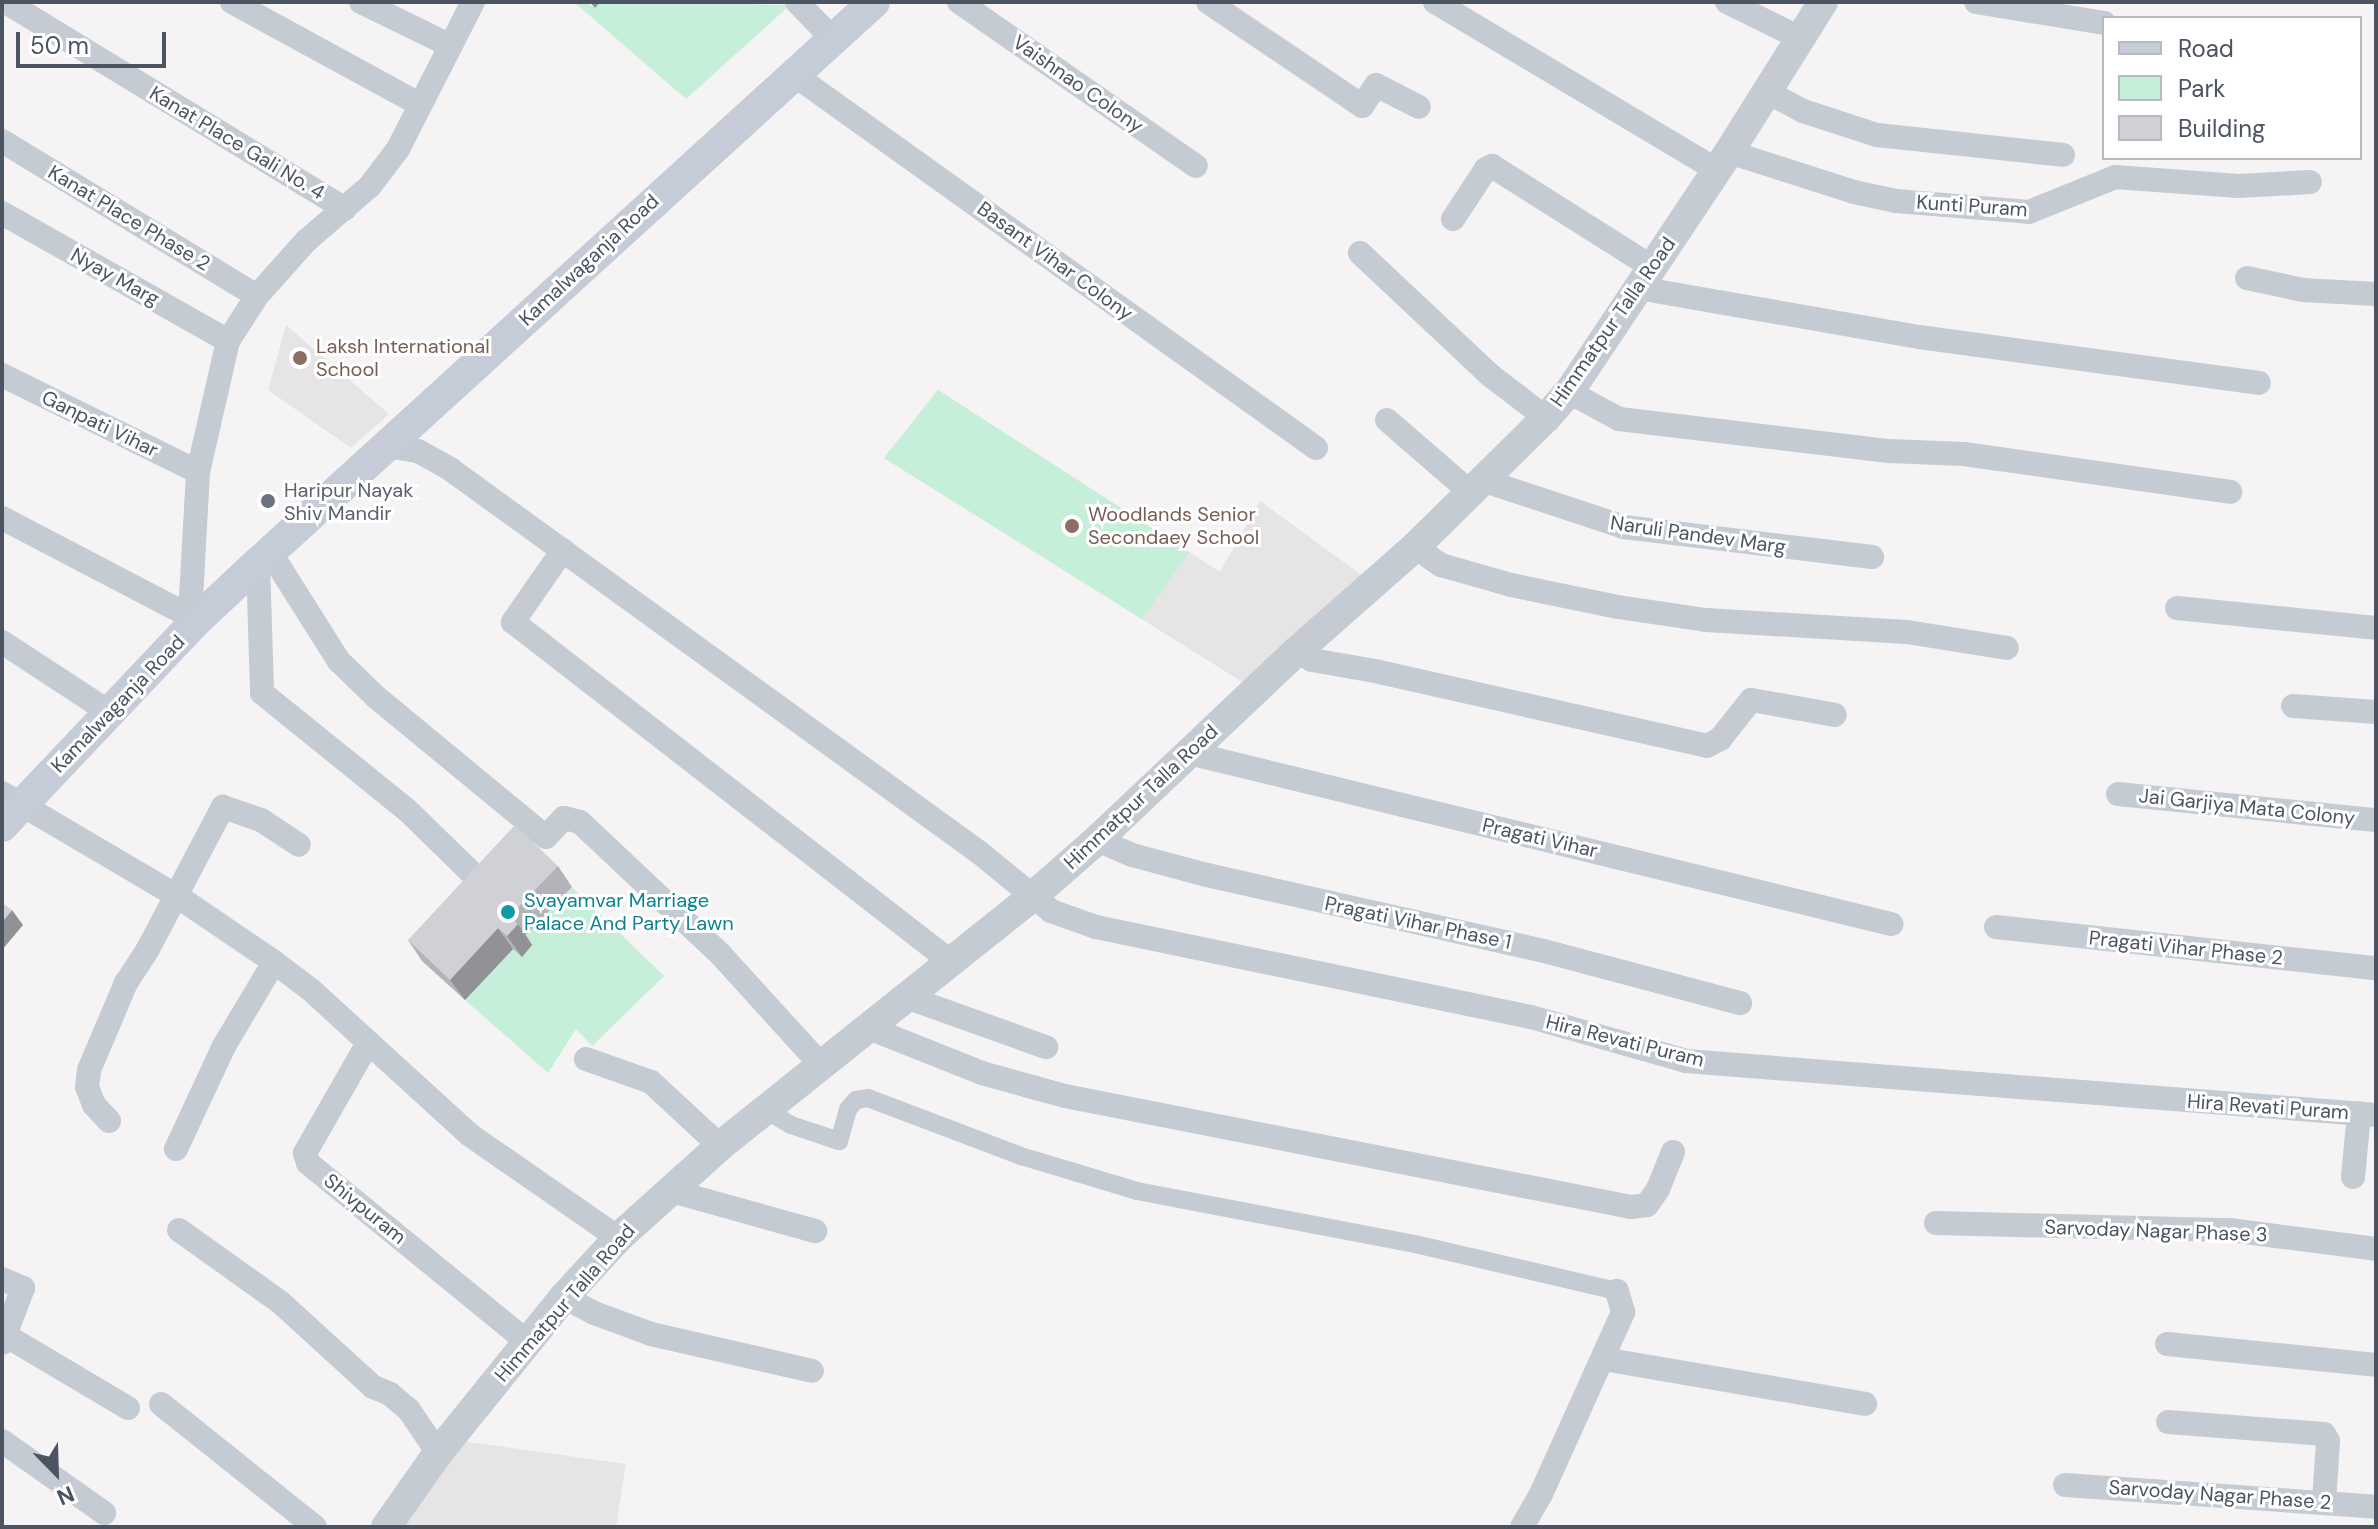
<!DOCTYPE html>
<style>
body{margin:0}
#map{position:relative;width:2378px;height:1529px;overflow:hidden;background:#f5f3f3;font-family:"DM Sans",sans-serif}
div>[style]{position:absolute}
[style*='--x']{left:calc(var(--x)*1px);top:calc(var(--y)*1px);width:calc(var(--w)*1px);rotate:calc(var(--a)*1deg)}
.education>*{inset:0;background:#e6e4e5}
.green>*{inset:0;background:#c5efd9}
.pedestrian>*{height:18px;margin:-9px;padding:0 9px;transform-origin:9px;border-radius:9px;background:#c4cbd3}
.minor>*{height:24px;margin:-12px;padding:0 12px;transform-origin:12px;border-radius:12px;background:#c4cbd3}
.tertiary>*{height:30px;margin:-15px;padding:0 15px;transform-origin:15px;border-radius:15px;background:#c4cbd3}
.secondary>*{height:32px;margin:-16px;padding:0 16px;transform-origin:16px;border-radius:16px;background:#c5ccd8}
.wall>*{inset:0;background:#b3b4b9}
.shaded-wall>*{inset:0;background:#929296}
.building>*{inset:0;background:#d0d1d7}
.dots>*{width:22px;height:22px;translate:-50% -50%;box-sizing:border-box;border:4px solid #fff;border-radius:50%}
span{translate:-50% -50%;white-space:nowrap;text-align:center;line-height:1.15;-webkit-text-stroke:6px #fff;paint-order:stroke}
.street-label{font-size:20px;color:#4b5460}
.education-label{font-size:20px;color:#785e54}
.left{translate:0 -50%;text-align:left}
.worship-label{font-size:20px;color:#5b616d}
.culture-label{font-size:20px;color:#0d838f}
.frame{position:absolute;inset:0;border:4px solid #4b5460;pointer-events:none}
.legend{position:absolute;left:2102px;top:16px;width:260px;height:144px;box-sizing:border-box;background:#fff;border:2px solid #b7bbbf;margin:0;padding:10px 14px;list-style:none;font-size:24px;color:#4b5460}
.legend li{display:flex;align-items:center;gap:16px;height:40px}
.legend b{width:40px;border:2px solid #b7bbbf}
.north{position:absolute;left:16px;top:1433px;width:80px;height:80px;-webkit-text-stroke:6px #fff;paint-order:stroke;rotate:157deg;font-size:22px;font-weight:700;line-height:32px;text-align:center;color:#4b5460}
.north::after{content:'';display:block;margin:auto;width:28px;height:36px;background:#4b5460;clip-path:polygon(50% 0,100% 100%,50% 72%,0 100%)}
.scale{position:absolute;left:16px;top:32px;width:150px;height:36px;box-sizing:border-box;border:4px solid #4b5460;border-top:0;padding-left:10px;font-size:24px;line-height:28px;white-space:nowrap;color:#4b5460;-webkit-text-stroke:6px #fff;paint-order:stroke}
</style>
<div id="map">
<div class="education">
<i style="clip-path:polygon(286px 325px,389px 414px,351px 448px,268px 390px)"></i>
<i style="clip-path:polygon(938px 390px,1220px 572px,1260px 501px,1363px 576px,1244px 683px,884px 458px)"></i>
<i style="clip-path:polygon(461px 1441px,626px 1464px,616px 1527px,401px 1527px)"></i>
</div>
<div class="green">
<i style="clip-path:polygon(574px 2px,585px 2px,595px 8px,600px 2px,790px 5px,686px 99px)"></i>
<i style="clip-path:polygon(938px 390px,1189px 552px,1142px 619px,884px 458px)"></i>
<i style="clip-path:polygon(572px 887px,664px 976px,592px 1046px,576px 1029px,548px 1073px,465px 1000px,513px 949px,522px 956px,524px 937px)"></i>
</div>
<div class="pedestrian">
<i style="--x:766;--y:1110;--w:29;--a:31"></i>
<i style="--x:791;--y:1125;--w:51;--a:18.4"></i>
<i style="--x:839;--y:1141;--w:33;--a:-74"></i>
<i style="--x:848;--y:1109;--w:12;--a:-48"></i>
<i style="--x:856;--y:1100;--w:12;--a:-9"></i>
<i style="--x:868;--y:1098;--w:164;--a:20.8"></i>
<i style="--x:1021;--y:1156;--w:121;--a:16.8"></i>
<i style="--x:1137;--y:1191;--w:283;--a:10.8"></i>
<i style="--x:1415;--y:1244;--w:207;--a:13.1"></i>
</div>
<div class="minor">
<i style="--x:6;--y:2;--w:397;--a:31.4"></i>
<i style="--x:232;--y:2;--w:213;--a:28.6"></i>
<i style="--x:361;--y:2;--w:98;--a:26"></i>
<i style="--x:797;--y:2;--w:52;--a:45.8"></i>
<i style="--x:959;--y:2;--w:288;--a:34.7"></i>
<i style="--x:1208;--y:2;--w:186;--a:34"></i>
<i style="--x:1362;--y:106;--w:25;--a:-56"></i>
<i style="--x:1376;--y:85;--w:48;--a:27.1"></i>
<i style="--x:1435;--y:2;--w:328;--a:30.8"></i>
<i style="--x:1727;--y:2;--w:81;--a:26.3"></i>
<i style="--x:1976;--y:2;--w:130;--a:9.3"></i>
<i style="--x:793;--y:74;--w:643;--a:35.57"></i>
<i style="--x:1767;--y:92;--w:41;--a:27.8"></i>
<i style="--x:1803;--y:111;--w:78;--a:18"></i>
<i style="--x:1877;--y:135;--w:187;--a:6.1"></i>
<i style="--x:2;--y:141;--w:298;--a:31.3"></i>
<i style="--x:1729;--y:152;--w:131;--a:17.7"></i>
<i style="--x:1854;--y:192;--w:43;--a:12.1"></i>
<i style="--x:1896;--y:201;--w:133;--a:4.7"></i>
<i style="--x:2029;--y:212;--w:93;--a:-22.1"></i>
<i style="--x:2115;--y:177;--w:124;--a:4.2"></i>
<i style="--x:2239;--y:186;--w:71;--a:-3.2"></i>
<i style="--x:2;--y:213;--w:260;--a:29.5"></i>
<i style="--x:1453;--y:219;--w:60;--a:-56.6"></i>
<i style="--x:1486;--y:169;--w:7;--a:-27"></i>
<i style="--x:1492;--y:166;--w:189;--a:32.3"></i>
<i style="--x:1360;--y:253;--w:178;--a:43.2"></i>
<i style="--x:1490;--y:375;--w:71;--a:37.5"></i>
<i style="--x:2247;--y:278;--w:57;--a:12.1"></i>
<i style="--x:2303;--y:290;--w:73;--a:3.1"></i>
<i style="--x:1638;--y:288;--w:285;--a:9.9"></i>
<i style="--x:1919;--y:337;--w:343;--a:7.7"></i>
<i style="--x:2;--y:375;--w:219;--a:26.3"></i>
<i style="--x:1569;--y:392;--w:57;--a:28.4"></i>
<i style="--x:1619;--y:419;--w:272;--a:6.8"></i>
<i style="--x:1889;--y:451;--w:75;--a:2.3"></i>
<i style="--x:1964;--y:454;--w:269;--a:8.1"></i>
<i style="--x:1387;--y:420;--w:110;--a:40.9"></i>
<i style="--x:386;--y:446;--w:32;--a:9"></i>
<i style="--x:418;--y:451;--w:37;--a:29"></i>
<i style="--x:450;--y:469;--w:654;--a:35.92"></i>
<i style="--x:980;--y:853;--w:92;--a:39.2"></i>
<i style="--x:1051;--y:911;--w:48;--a:19.6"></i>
<i style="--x:1096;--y:927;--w:444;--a:11.7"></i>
<i style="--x:1531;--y:1017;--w:161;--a:15.8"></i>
<i style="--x:1686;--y:1061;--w:692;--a:4.47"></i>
<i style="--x:1482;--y:480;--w:150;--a:18.3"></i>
<i style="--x:1624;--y:527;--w:250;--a:6.9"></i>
<i style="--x:2;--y:518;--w:220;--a:27.6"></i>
<i style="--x:1415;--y:547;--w:32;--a:35"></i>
<i style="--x:1441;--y:565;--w:73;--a:15.9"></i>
<i style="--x:1511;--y:585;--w:109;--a:11.6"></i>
<i style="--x:1618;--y:607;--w:89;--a:8.4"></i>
<i style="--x:1706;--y:620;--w:201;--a:3.4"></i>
<i style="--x:1907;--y:632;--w:101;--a:9.1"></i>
<i style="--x:563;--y:550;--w:88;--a:124.8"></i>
<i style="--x:513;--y:622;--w:553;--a:37.8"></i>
<i style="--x:270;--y:552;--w:129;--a:57.7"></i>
<i style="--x:339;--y:661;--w:52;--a:44.2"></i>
<i style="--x:376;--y:697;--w:220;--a:39.5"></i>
<i style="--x:546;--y:837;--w:26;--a:-47"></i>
<i style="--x:564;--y:818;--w:16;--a:14"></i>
<i style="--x:580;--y:822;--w:194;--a:43.3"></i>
<i style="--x:721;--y:955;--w:150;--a:47.7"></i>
<i style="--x:258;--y:563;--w:130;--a:88.2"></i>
<i style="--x:262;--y:693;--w:186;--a:38.9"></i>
<i style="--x:407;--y:810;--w:103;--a:44.2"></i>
<i style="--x:2177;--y:608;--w:200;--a:5.7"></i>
<i style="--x:197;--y:620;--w:23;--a:-105"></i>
<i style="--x:191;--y:598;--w:126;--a:-86.8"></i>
<i style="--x:198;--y:472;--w:134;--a:-77.1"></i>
<i style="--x:228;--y:341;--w:54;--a:-57.2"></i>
<i style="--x:257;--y:296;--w:74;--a:-48.3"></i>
<i style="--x:306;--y:241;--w:84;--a:-40.7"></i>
<i style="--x:370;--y:186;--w:46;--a:-52.9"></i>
<i style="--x:398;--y:149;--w:165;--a:-63"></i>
<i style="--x:2;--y:642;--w:128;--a:33.2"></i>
<i style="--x:1297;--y:651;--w:17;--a:31"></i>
<i style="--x:1312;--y:660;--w:64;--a:9.9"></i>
<i style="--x:1375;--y:671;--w:340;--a:12.7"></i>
<i style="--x:1707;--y:746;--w:15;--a:-28"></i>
<i style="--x:1720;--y:739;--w:50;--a:-51.5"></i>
<i style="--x:1751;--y:700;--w:85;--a:10.1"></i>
<i style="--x:2293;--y:706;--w:83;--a:4.1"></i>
<i style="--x:1189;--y:753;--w:723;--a:13.69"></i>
<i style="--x:2;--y:793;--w:203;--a:30.5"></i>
<i style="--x:177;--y:896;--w:117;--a:34.2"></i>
<i style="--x:274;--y:962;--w:46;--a:37.1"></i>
<i style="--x:311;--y:990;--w:215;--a:42.4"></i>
<i style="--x:470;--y:1135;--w:180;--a:34.8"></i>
<i style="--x:2118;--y:794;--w:259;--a:5.8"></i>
<i style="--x:1097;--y:840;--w:38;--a:23"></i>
<i style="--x:1132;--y:855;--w:78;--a:14.9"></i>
<i style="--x:1207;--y:875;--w:345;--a:12.7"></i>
<i style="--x:1544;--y:951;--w:203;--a:14.9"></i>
<i style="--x:1996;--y:927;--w:382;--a:6.2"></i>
<i style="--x:906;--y:997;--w:149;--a:19.7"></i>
<i style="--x:869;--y:1028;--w:122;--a:21.7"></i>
<i style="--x:982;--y:1073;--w:86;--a:15.5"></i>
<i style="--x:1065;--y:1096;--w:577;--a:11.1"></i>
<i style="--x:1631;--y:1207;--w:16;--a:-7"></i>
<i style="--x:1647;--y:1205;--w:19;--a:-55"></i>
<i style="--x:1658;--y:1189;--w:40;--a:-68"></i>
<i style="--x:368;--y:1043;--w:127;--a:119.8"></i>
<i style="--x:305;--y:1153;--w:10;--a:73"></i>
<i style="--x:308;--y:1163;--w:285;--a:39.2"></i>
<i style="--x:586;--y:1059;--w:69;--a:19.5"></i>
<i style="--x:651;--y:1082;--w:94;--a:42.8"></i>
<i style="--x:109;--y:1121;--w:22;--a:-133"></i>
<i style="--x:94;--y:1105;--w:19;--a:-111"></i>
<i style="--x:87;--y:1087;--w:17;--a:-83"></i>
<i style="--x:89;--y:1070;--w:95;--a:-67"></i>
<i style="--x:126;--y:983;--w:40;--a:-57.1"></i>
<i style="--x:148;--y:949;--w:161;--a:-62.2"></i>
<i style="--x:223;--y:807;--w:40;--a:18.9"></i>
<i style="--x:261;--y:820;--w:45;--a:33.3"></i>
<i style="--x:176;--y:1149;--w:114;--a:-65"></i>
<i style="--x:224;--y:1046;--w:98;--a:-59.2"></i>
<i style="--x:2353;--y:1177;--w:64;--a:-84.6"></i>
<i style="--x:668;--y:1190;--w:153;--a:15.6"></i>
<i style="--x:1936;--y:1223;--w:294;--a:1.4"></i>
<i style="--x:2230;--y:1230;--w:147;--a:7.4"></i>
<i style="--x:179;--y:1230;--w:124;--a:35.5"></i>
<i style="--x:280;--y:1302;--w:126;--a:42.4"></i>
<i style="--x:373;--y:1387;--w:18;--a:22"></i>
<i style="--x:390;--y:1394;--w:25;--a:40"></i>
<i style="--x:409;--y:1410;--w:52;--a:56"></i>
<i style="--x:2;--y:1279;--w:23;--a:23"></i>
<i style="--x:23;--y:1288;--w:59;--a:110.9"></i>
<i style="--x:564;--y:1297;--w:34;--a:28"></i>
<i style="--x:594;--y:1313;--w:61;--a:20.2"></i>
<i style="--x:651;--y:1334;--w:165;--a:12.9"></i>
<i style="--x:5;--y:1335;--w:143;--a:30.7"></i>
<i style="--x:2167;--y:1344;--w:210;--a:5.7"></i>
<i style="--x:1603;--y:1359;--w:266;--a:9.7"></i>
<i style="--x:161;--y:1404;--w:197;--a:38.6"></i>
<i style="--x:2168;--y:1422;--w:156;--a:4.4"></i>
<i style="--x:2324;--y:1434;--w:8;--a:60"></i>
<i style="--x:2328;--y:1441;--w:62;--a:93.7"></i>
<i style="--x:2;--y:1441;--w:125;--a:35.2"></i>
<i style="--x:2065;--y:1485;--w:312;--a:4"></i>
<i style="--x:1522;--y:1527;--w:38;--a:-60"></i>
<i style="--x:1541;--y:1494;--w:200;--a:-65.7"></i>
<i style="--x:1623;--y:1312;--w:22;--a:-106"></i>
</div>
<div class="tertiary">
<i style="--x:386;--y:1527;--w:90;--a:-54.9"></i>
<i style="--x:438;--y:1453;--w:201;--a:-51.1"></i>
<i style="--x:564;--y:1297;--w:80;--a:-47.5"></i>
<i style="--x:618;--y:1238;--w:137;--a:-42"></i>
<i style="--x:720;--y:1146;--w:401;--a:-38.6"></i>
<i style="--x:1033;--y:896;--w:85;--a:-41.2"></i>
<i style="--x:1097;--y:840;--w:275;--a:-43.4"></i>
<i style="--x:1297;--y:651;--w:157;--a:-41.4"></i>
<i style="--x:1415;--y:547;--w:184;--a:-44.6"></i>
<i style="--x:1546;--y:418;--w:35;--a:-49"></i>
<i style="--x:1569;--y:392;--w:288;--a:-56.3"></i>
<i style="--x:1729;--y:152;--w:177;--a:-57.9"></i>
</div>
<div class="secondary">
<i style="--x:2;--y:826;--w:284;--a:-46.6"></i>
<i style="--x:197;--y:620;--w:83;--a:-43.1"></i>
<i style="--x:258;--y:563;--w:833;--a:-42.32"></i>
</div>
<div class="wall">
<i style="clip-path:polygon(558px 866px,572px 887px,526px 935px,532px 945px,522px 957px,513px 949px,465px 1000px,422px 961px,408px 940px)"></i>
</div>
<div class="shaded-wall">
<i style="clip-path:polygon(590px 2px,600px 2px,595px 8px)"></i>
<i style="clip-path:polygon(12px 910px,23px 925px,2px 950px,2px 922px)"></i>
<i style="clip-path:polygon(518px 924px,532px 945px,522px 957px,507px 936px)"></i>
<i style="clip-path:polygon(498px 928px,513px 949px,465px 1000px,450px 980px)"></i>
</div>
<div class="building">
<i style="clip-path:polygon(515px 825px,558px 866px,509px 917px,518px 924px,507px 936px,498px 928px,450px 980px,408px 940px)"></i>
<i style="clip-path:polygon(2px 903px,12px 910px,2px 922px)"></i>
</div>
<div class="dots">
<i style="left:300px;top:358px;background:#8d6e63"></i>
<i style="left:268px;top:501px;background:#6b7280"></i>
<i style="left:1072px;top:526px;background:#8d6e63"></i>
<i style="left:508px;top:912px;background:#0f9aa8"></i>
</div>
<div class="street-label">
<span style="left:1078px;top:84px;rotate:35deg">Vaishnao Colony</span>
<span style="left:237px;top:143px;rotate:31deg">Kanat Place Gali No. 4</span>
<span style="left:1972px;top:206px;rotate:4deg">Kunti Puram</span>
<span style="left:129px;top:218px;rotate:31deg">Kanat Place Phase 2</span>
<span style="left:589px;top:260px;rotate:-43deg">Kamalwaganja Road</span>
<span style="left:1055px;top:261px;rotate:36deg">Basant Vihar Colony</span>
<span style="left:115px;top:277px;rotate:29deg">Nyay Marg</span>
<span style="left:1613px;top:322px;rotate:-55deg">Himmatpur Talla Road</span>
<span style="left:100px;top:424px;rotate:26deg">Ganpati Vihar</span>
<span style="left:1698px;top:535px;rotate:8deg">Naruli Pandev Marg</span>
<span style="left:118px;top:704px;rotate:-46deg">Kamalwaganja Road</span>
<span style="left:1141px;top:797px;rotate:-43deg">Himmatpur Talla Road</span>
<span style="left:2247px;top:807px;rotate:6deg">Jai Garjiya Mata Colony</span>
<span style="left:1540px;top:838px;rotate:13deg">Pragati Vihar</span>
<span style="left:1418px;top:923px;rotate:12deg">Pragati Vihar Phase 1</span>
<span style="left:2186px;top:948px;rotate:6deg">Pragati Vihar Phase 2</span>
<span style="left:1625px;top:1041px;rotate:14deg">Hira Revati Puram</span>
<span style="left:2268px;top:1107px;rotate:4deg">Hira Revati Puram</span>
<span style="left:365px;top:1209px;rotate:39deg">Shivpuram</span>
<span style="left:2156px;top:1231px;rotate:2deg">Sarvoday Nagar Phase 3</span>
<span style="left:565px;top:1303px;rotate:-49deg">Himmatpur Talla Road</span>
<span style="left:2220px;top:1495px;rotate:4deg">Sarvoday Nagar Phase 2</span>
</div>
<div class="education-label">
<span class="left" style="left:316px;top:358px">Laksh International<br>School</span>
<span class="left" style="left:1088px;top:526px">Woodlands Senior<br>Secondaey School</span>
</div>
<div class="worship-label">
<span class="left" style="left:284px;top:502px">Haripur Nayak<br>Shiv Mandir</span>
</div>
<div class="culture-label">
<span class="left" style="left:524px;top:912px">Svayamvar Marriage<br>Palace And Party Lawn</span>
</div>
<div class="frame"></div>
<ul class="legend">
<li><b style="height:10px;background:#c5ccd8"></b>Road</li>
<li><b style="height:22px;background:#c5efd9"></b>Park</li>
<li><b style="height:22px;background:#d0d1d7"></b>Building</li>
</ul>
<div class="north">N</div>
<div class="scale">50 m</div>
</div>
